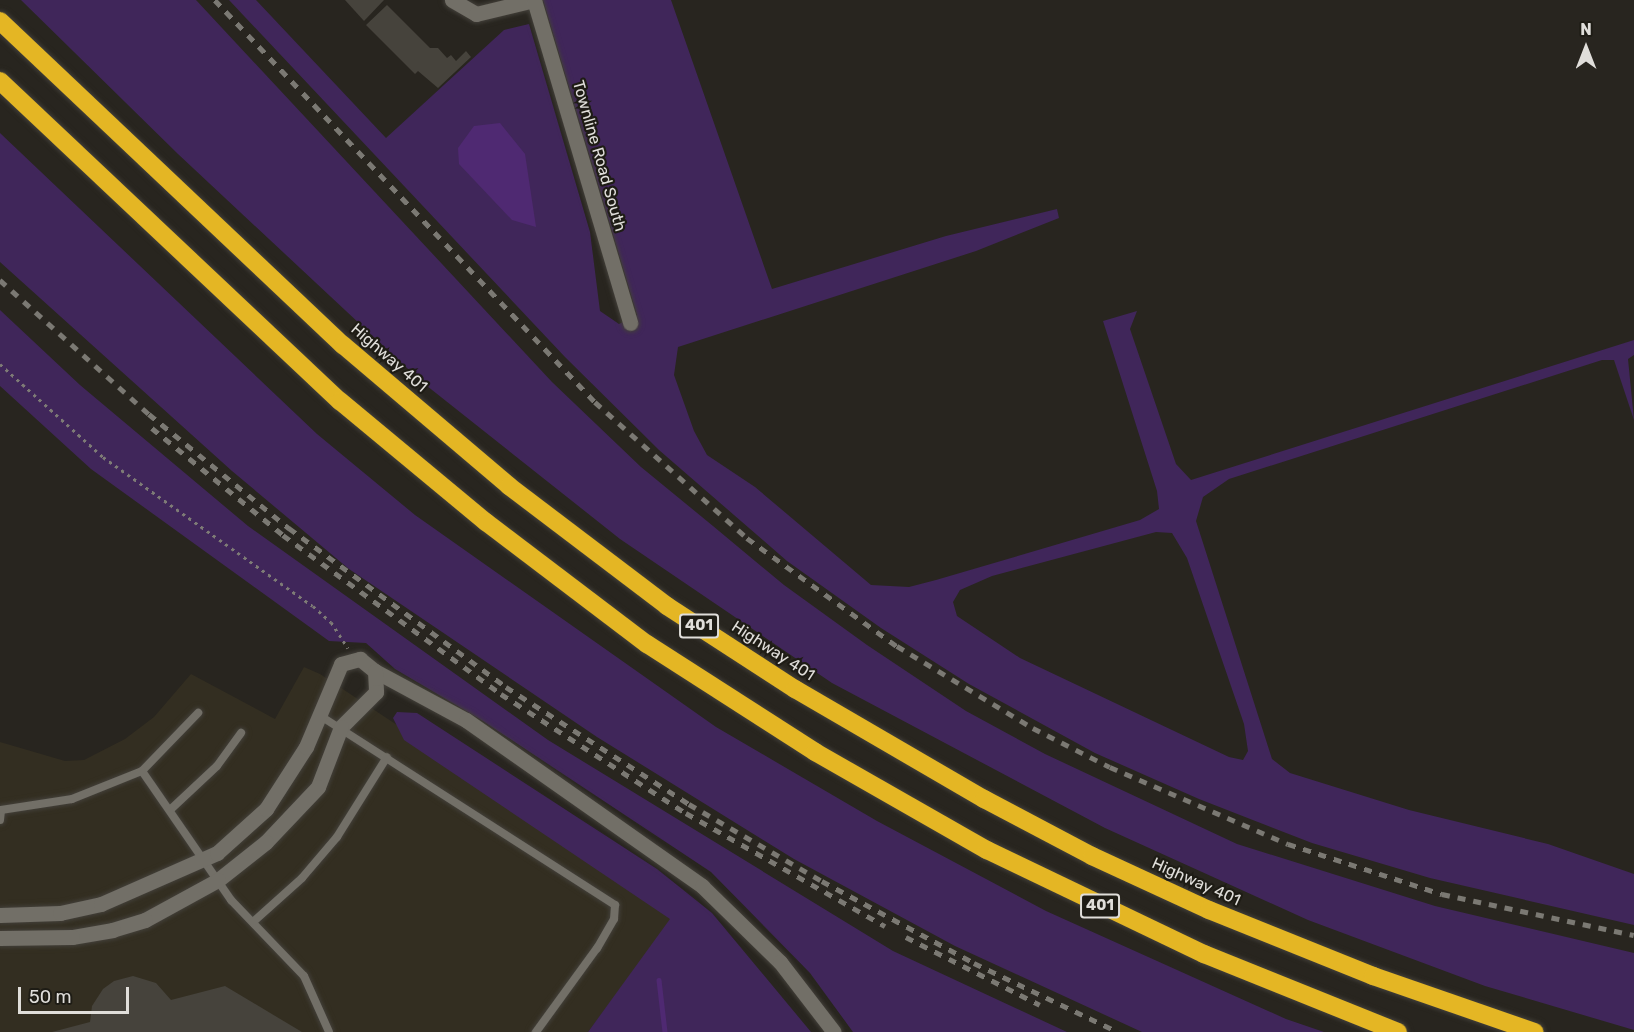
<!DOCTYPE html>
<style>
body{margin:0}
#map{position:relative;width:1634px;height:1032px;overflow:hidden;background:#28251f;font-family:Rubik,sans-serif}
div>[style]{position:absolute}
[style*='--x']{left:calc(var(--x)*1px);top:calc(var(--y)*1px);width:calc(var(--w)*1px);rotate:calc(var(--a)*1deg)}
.built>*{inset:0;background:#332e21}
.green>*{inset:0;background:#40265a}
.water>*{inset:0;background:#4f2972}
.stream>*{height:4.5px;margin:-2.25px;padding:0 2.25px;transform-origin:2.25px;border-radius:2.25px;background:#4f2972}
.building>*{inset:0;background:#46433c}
.path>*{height:3px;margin-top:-1.5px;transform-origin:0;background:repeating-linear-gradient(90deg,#7e7b76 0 3px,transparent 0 7.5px)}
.roads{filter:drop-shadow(0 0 2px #43403a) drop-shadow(0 0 2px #43403a)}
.lane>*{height:8px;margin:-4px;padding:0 4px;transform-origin:4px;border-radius:4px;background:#726f67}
.street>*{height:15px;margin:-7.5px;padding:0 7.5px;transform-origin:7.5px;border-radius:7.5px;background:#726f67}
.secondary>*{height:15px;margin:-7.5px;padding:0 7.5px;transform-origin:7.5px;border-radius:7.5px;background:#726f67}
.highway>*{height:18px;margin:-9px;padding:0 9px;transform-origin:9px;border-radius:9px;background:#e4b624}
.rail>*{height:4.5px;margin-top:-2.25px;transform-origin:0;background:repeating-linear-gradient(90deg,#7b7973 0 8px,transparent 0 16px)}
span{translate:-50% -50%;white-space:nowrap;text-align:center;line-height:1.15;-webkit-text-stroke:4.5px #1e1c15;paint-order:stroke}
.shield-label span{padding:2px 4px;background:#1e1c15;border:2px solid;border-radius:4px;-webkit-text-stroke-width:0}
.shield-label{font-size:15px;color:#e0deda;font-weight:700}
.street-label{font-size:16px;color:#e0deda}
.north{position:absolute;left:1556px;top:18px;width:60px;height:60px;-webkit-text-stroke:4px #1e1c15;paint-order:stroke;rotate:0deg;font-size:16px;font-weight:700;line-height:24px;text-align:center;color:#e0deda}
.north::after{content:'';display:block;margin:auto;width:21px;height:27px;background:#e0deda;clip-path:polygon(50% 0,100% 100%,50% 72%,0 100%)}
.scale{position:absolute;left:18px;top:987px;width:111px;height:27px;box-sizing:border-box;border:3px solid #e0deda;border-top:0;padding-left:8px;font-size:18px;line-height:21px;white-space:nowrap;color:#e0deda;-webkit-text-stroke:4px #1e1c15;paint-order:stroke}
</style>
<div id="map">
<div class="built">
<i style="clip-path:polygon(304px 667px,320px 674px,678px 911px,588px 1032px,0 1032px,0 742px,65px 761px,84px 760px,125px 739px,154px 717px,191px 674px,275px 719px)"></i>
</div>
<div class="green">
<i style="clip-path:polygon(21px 0,196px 0,552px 382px,641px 467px,713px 526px,784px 585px,867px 645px,966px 711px,1045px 754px,1237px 844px,1435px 906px,1634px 953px,1634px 1030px,1485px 986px,1308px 920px,1105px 828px,832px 683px,620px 539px,422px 382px,178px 154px)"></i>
<i style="clip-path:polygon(evenodd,229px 0,256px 0,386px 138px,504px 30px,529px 24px,590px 232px,600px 311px,619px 324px,637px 315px,543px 0,671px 0,772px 289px,946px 236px,1057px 209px,1059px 218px,976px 251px,678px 347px,674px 375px,694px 431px,707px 455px,755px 487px,871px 585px,909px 587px,936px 580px,1140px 520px,1159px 509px,1157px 491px,1103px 321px,1137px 311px,1130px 329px,1176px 464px,1191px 480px,1634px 340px,1634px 355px,1628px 359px,1634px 420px,1614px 360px,1602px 360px,1229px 479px,1203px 497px,1196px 521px,1272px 759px,1290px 773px,1409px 810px,1548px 844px,1634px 874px,1634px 925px,1430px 878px,1312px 843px,1199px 799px,1095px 753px,969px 684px,881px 628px,787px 561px,659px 450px,565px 357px,229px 0,1156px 532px,1172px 533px,1187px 558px,1244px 724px,1248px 751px,1243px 760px,1229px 757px,1020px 658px,957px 616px,953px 602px,960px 590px,992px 576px,1156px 532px)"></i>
<i style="clip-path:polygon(0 133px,317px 434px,415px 515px,716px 727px,877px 821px,1046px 911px,1286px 1019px,1324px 1032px,1142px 1032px,955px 946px,794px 859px,597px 737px,349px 569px,232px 471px,0 262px)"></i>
<i style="clip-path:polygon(0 310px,80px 385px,248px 526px,548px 740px,893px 951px,1067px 1032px,853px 1032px,810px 973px,711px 872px,483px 721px,395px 669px,366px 643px,329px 641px,91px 469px,0 386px)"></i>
<i style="clip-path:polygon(397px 712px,417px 713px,657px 869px,712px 913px,811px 1032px,588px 1032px,670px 919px,404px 740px,393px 718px)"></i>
</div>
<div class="water">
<i style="clip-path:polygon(500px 123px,525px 154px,536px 227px,512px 220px,459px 164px,458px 148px,474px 126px)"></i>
</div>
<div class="stream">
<i style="--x:659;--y:980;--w:52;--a:83.4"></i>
</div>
<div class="building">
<i style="clip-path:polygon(345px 0,384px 0,364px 21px)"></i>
<i style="clip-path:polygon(387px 5px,430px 48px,438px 48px,447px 58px,451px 55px,456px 61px,466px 51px,471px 57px,438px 88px,418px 71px,415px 74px,366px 25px)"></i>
<i style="clip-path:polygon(133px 976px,156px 983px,171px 1000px,225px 986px,302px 1032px,52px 1032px,90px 1022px,92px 1006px,103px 989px,114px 981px)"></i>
</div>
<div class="path">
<i style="--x:0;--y:364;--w:139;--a:42.1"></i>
<i style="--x:103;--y:457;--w:257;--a:35.4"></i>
<i style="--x:313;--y:606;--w:24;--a:42"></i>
<i style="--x:331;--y:622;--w:31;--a:57"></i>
</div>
<div class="roads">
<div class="lane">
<i style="--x:319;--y:715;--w:352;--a:32.7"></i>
<i style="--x:615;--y:905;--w:14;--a:94"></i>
<i style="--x:614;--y:919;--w:34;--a:120"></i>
<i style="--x:597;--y:948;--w:104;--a:126"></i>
<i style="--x:142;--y:771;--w:81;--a:-46"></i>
<i style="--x:170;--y:810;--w:64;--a:-43.1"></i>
<i style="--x:217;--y:766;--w:41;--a:-54"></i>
<i style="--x:0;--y:820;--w:10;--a:-84"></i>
<i style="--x:1;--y:810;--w:72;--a:-8.8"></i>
<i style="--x:72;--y:799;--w:75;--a:-21.8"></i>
<i style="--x:142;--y:771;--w:157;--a:55.4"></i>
<i style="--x:231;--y:900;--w:105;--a:46.2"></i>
<i style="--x:304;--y:976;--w:61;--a:65.9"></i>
<i style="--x:253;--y:922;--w:66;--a:-41.9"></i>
<i style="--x:302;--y:878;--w:54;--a:-49.5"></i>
<i style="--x:337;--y:837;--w:94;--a:-58"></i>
</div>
<div class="street">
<i style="--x:452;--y:0;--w:28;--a:30"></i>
<i style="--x:476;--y:14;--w:60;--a:-13.6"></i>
<i style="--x:375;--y:671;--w:103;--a:28.3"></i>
<i style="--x:466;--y:720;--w:289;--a:35.1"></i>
<i style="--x:702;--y:886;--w:109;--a:44.3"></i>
<i style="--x:780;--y:962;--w:88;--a:52.4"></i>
</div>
<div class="secondary">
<i style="--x:534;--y:0;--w:337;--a:73.4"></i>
<i style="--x:0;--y:915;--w:60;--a:-1.9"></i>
<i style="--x:60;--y:913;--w:42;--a:-12.4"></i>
<i style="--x:101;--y:904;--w:127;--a:-23.7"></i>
<i style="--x:217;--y:853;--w:66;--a:-41.9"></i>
<i style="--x:266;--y:809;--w:74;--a:-57.2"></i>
<i style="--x:306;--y:747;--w:90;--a:-67.1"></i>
<i style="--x:341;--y:664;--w:20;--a:-15"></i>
<i style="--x:360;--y:659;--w:19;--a:39"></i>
<i style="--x:375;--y:671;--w:21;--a:87"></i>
<i style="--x:376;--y:692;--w:49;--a:135"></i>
<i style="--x:341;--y:727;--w:64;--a:111"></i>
<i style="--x:318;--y:787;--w:76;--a:133.4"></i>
<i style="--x:266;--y:842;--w:61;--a:141.6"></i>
<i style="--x:218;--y:880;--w:83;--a:151.3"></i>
<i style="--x:145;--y:920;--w:34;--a:163"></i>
<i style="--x:113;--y:930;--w:42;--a:170.3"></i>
<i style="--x:72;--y:937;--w:72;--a:179.2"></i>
</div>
<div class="highway">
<i style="--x:0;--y:21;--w:472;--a:43.4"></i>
<i style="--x:343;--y:345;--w:218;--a:40.3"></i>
<i style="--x:509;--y:486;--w:198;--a:37.2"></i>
<i style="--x:667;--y:606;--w:153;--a:33"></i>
<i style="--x:795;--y:689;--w:219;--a:30.2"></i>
<i style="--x:984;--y:799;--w:122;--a:27.8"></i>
<i style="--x:1092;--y:856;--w:129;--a:24.8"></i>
<i style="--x:1209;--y:910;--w:177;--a:21.9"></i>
<i style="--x:1373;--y:976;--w:171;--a:19.1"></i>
<i style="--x:0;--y:81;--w:467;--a:43.3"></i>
<i style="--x:340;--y:401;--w:190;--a:39.7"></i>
<i style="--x:486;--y:522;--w:202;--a:37.2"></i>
<i style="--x:647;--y:644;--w:200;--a:32.7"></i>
<i style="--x:815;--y:752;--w:198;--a:29.7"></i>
<i style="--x:987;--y:850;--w:241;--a:25.6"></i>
<i style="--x:1204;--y:954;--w:209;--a:21.9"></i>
</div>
</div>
<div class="rail">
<i style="--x:215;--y:0;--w:553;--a:46.61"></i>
<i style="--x:595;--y:402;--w:204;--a:41.8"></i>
<i style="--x:747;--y:538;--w:185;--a:35.8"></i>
<i style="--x:897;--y:646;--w:159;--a:31.1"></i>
<i style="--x:1033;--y:728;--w:86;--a:26.9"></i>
<i style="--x:1110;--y:767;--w:194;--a:23.4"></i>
<i style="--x:1288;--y:844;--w:162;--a:18"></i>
<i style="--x:1442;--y:894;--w:196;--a:12.1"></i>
<i style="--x:0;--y:280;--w:200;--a:42"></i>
<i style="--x:149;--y:414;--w:181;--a:39.2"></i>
<i style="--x:289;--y:528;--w:269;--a:36.2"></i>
<i style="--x:506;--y:687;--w:217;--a:32.6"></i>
<i style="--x:689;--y:804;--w:154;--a:30.1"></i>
<i style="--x:822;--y:881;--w:173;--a:28.3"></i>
<i style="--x:974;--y:963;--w:160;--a:25.6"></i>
<i style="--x:152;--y:428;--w:169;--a:39.2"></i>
<i style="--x:283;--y:535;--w:270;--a:36.1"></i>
<i style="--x:501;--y:694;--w:220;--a:32.8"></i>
<i style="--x:686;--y:813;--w:229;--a:29.6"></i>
<i style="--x:906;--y:937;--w:150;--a:26.9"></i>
</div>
<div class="shield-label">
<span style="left:699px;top:626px">401</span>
<span style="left:1100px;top:906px">401</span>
</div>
<div class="street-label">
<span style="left:599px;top:156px;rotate:74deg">Townline Road South</span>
<span style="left:389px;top:358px;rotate:41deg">Highway 401</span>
<span style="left:773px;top:651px;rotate:33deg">Highway 401</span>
<span style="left:1196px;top:882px;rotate:24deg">Highway 401</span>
</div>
<div class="north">N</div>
<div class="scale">50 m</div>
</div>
